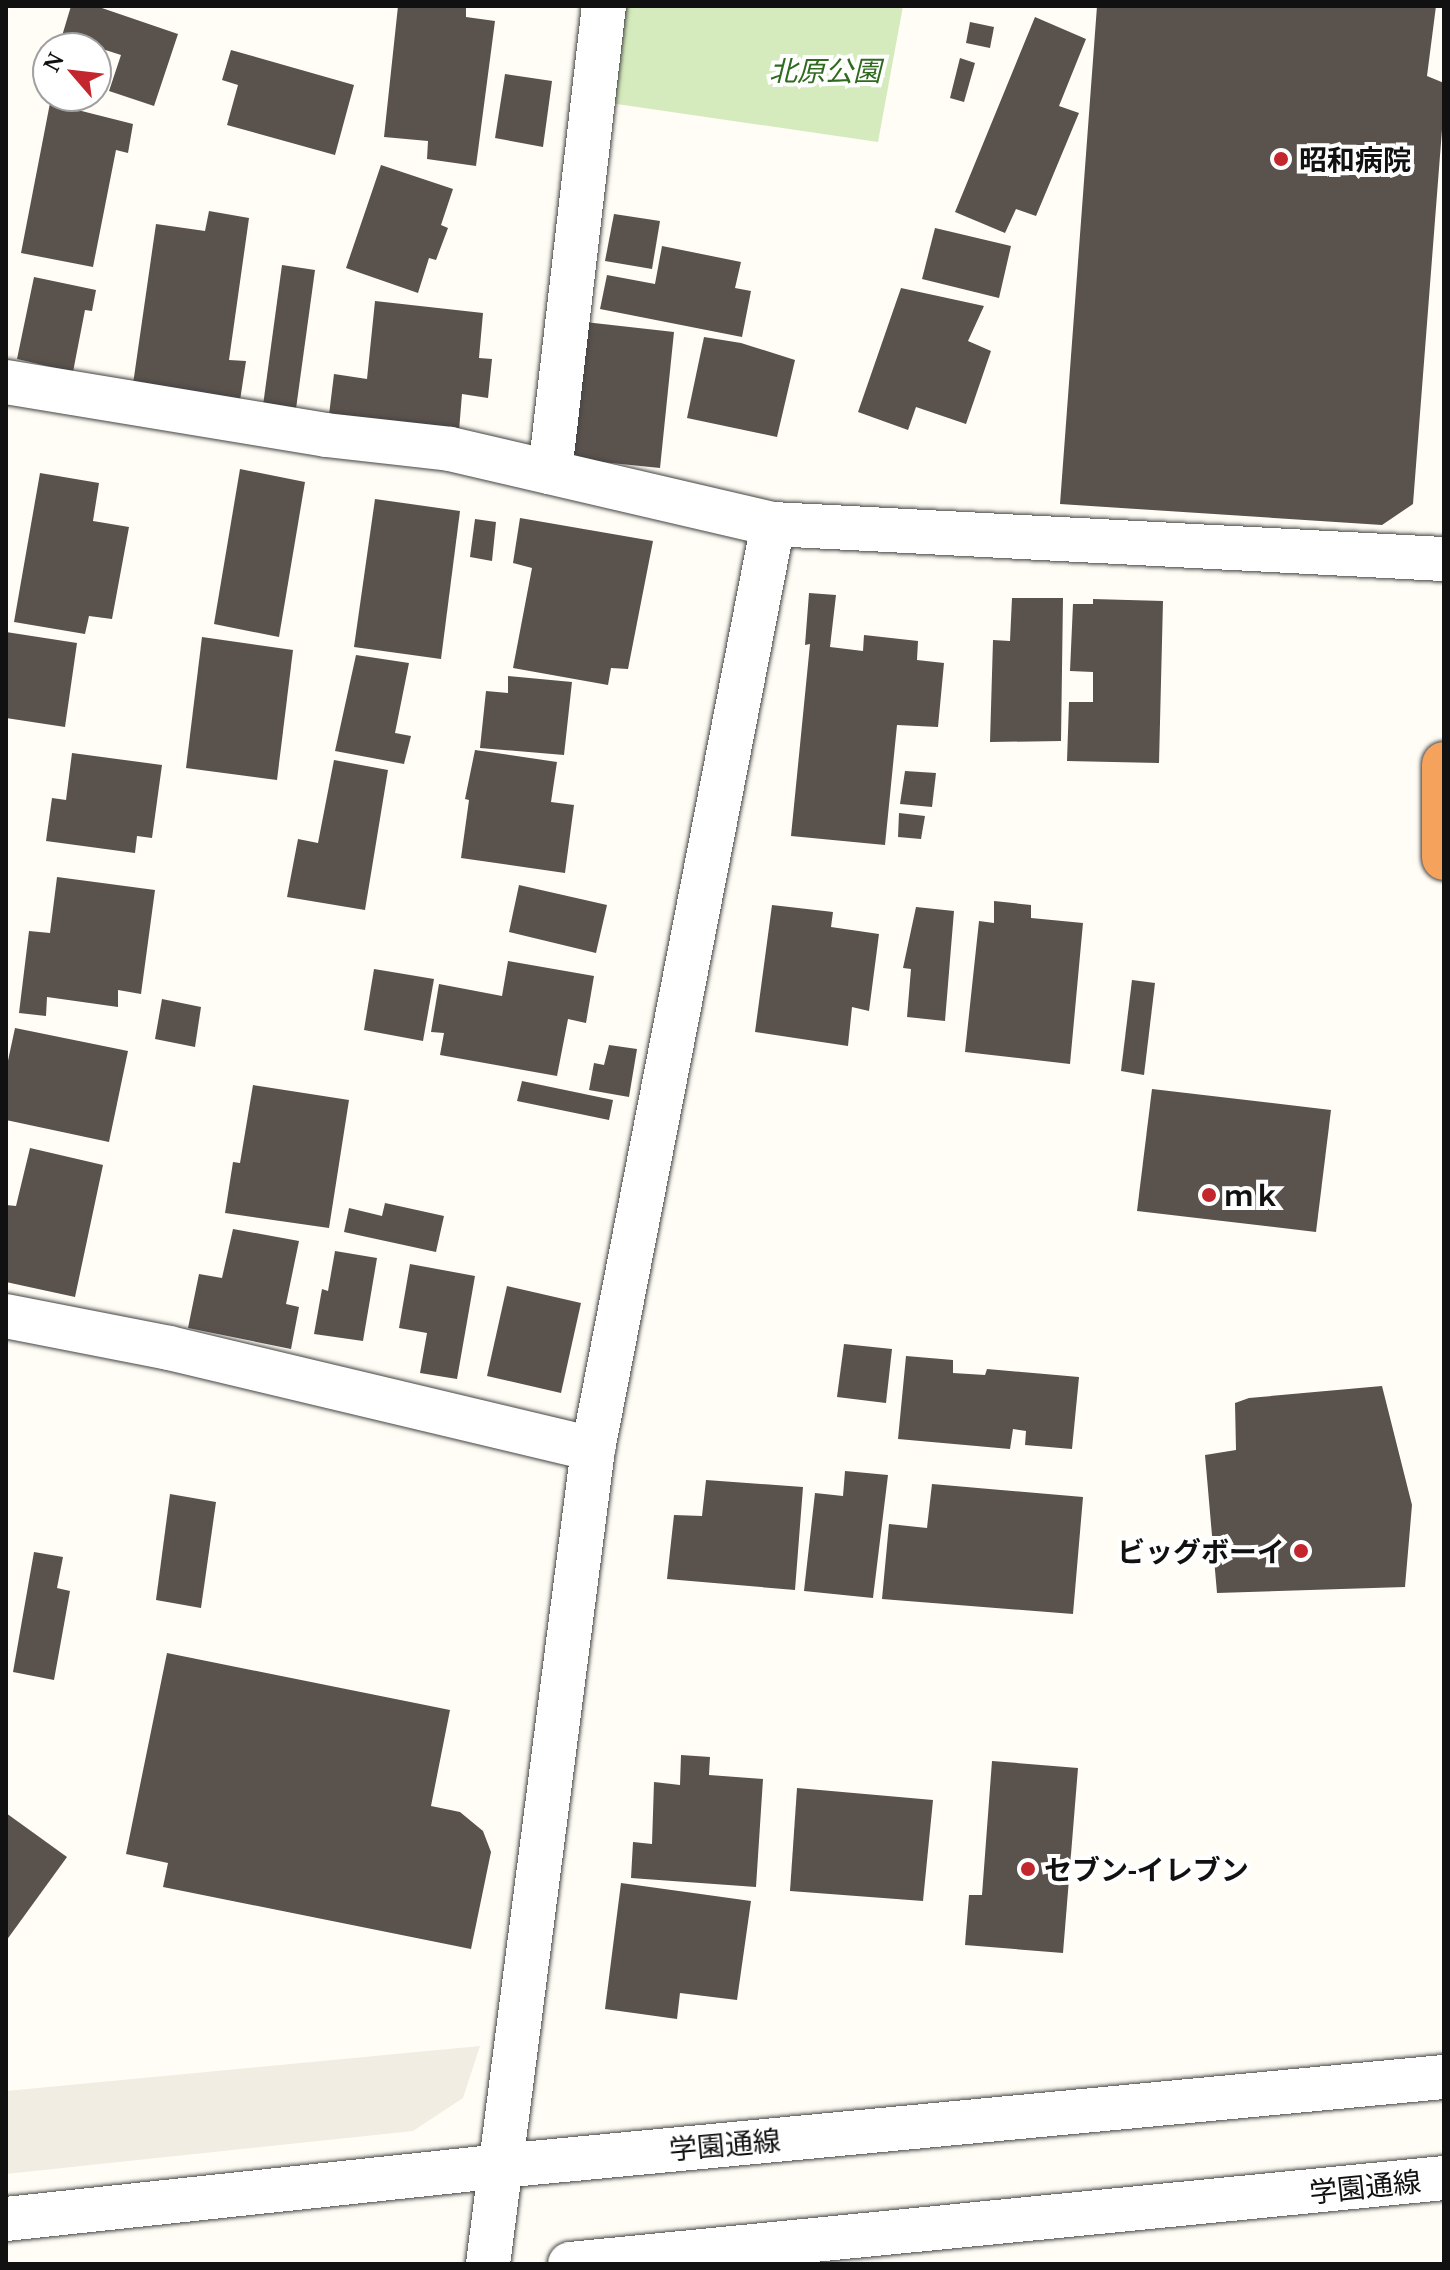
<!DOCTYPE html>
<meta charset="utf-8">
<style>
body{margin:0}
#map{position:relative;width:1450px;height:2270px;overflow:hidden;background:#fffdf5;font-family:"Noto Serif","Noto Sans JP",serif}
div>[style]{position:absolute}
[style*='--x']{left:calc(var(--x)*1px);top:calc(var(--y)*1px);width:calc(var(--w)*1px);rotate:calc(var(--a)*1deg)}
.green>*{inset:0;background:#d5ebbd}
.plaza>*{inset:0;background:#f1ede2}
.building>*{inset:0;background:#5a524d}
.roads{filter:drop-shadow(0 0 2px #444) drop-shadow(0 0 2px #444)}
.minor>*{height:44px;margin:-22px;padding:0 22px;transform-origin:22px;border-radius:22px;background:#fff}
.highway>*{height:44px;margin:-22px;padding:0 22px;transform-origin:22px;border-radius:22px;background:#f5a25d}
.dots>*{width:22px;height:22px;translate:-50% -50%;box-sizing:border-box;border:4px solid #fff;border-radius:50%}
span{translate:-50% -50%;white-space:nowrap;text-align:center;line-height:1.15;-webkit-text-stroke:8px #fff;paint-order:stroke}
.park-label{font-size:28px;color:#2f6b1f;font-style:italic}
.poi-label{font-size:28px;color:#111;font-weight:700}
.left{translate:0 -50%;text-align:left}
.right{translate:-100% -50%;text-align:right}
.street-label{font-size:28px;color:#111}
.frame{position:absolute;inset:0;border:8px solid #111;pointer-events:none}
.north{position:absolute;left:32px;top:32px;width:80px;height:80px;box-sizing:border-box;background:#fff;border:2px solid #a0a0a0;border-radius:50%;rotate:298deg;font-size:22px;font-weight:700;line-height:32px;text-align:center;color:#111}
.north::after{content:'';display:block;margin:auto;width:28px;height:36px;background:#c4262e;clip-path:polygon(50% 0,100% 100%,50% 72%,0 100%)}
</style>
<div id="map">
<div class="green">
<i style="clip-path:polygon(620px 6px,903px 6px,878px 142px,610px 103px)"></i>
</div>
<div class="plaza">
<i style="clip-path:polygon(480px 2046px,463px 2098px,413px 2131px,6px 2174px,6px 2091px)"></i>
</div>
<div class="building">
<i style="clip-path:polygon(71px 6px,96px 6px,178px 34px,154px 106px,109px 91px,121px 55px,62px 36px)"></i>
<i style="clip-path:polygon(398px 6px,466px 6px,466px 17px,495px 21px,476px 166px,427px 159px,428px 141px,384px 137px)"></i>
<i style="clip-path:polygon(1097px 6px,1436px 6px,1427px 76px,1444px 83px,1444px 104px,1413px 504px,1382px 525px,1060px 504px)"></i>
<i style="clip-path:polygon(1035px 17px,1086px 39px,1059px 106px,1079px 113px,1036px 216px,1016px 209px,1005px 233px,955px 212px)"></i>
<i style="clip-path:polygon(970px 22px,994px 27px,990px 48px,966px 43px)"></i>
<i style="clip-path:polygon(231px 50px,354px 85px,335px 155px,227px 125px,238px 85px,222px 80px)"></i>
<i style="clip-path:polygon(960px 58px,975px 63px,964px 102px,950px 98px)"></i>
<i style="clip-path:polygon(505px 74px,552px 81px,543px 147px,495px 138px)"></i>
<i style="clip-path:polygon(50px 103px,133px 124px,128px 153px,116px 150px,93px 267px,21px 253px)"></i>
<i style="clip-path:polygon(381px 165px,453px 189px,441px 225px,448px 228px,436px 260px,429px 258px,418px 293px,346px 268px)"></i>
<i style="clip-path:polygon(209px 211px,249px 218px,229px 360px,246px 361px,239px 407px,132px 391px,156px 224px,205px 231px)"></i>
<i style="clip-path:polygon(614px 214px,660px 221px,652px 269px,605px 261px)"></i>
<i style="clip-path:polygon(935px 228px,1011px 246px,999px 298px,922px 279px)"></i>
<i style="clip-path:polygon(662px 246px,741px 262px,735px 288px,751px 291px,742px 337px,600px 309px,607px 275px,655px 284px)"></i>
<i style="clip-path:polygon(282px 265px,315px 270px,295px 416px,262px 413px)"></i>
<i style="clip-path:polygon(34px 277px,96px 290px,92px 311px,85px 310px,73px 372px,17px 359px)"></i>
<i style="clip-path:polygon(901px 288px,984px 306px,968px 341px,991px 351px,966px 424px,916px 407px,908px 430px,858px 412px)"></i>
<i style="clip-path:polygon(375px 301px,483px 313px,479px 358px,492px 359px,488px 398px,462px 394px,459px 431px,328px 423px,334px 374px,367px 379px)"></i>
<i style="clip-path:polygon(576px 321px,674px 332px,660px 468px,562px 458px)"></i>
<i style="clip-path:polygon(704px 337px,741px 343px,795px 360px,777px 437px,687px 418px)"></i>
<i style="clip-path:polygon(240px 469px,305px 482px,279px 637px,214px 624px)"></i>
<i style="clip-path:polygon(40px 473px,99px 483px,93px 521px,129px 527px,112px 619px,89px 616px,85px 634px,14px 622px)"></i>
<i style="clip-path:polygon(375px 499px,460px 511px,441px 659px,354px 647px)"></i>
<i style="clip-path:polygon(520px 518px,653px 541px,628px 669px,611px 668px,608px 685px,513px 668px,532px 568px,513px 563px)"></i>
<i style="clip-path:polygon(475px 519px,496px 522px,492px 561px,470px 557px)"></i>
<i style="clip-path:polygon(809px 593px,836px 595px,830px 647px,863px 651px,864px 635px,918px 641px,917px 660px,944px 663px,938px 727px,897px 725px,885px 845px,791px 836px,810px 644px,805px 645px)"></i>
<i style="clip-path:polygon(1012px 598px,1063px 598px,1061px 741px,990px 742px,993px 640px,1010px 641px)"></i>
<i style="clip-path:polygon(1093px 599px,1163px 601px,1159px 763px,1067px 761px,1069px 702px,1093px 702px,1093px 672px,1070px 671px,1073px 604px,1093px 604px)"></i>
<i style="clip-path:polygon(6px 632px,77px 643px,65px 727px,6px 718px)"></i>
<i style="clip-path:polygon(202px 637px,293px 650px,277px 780px,186px 768px)"></i>
<i style="clip-path:polygon(356px 655px,409px 663px,395px 733px,411px 736px,404px 764px,335px 751px)"></i>
<i style="clip-path:polygon(508px 676px,572px 682px,564px 755px,480px 748px,486px 691px,508px 693px)"></i>
<i style="clip-path:polygon(475px 750px,557px 762px,551px 802px,574px 805px,565px 873px,461px 858px,469px 800px,465px 799px)"></i>
<i style="clip-path:polygon(72px 753px,162px 765px,152px 838px,137px 836px,135px 853px,46px 841px,52px 798px,66px 800px)"></i>
<i style="clip-path:polygon(334px 760px,388px 770px,365px 910px,287px 897px,298px 839px,318px 843px)"></i>
<i style="clip-path:polygon(905px 771px,936px 773px,932px 807px,900px 804px)"></i>
<i style="clip-path:polygon(899px 813px,925px 816px,921px 839px,898px 837px)"></i>
<i style="clip-path:polygon(57px 877px,155px 890px,141px 994px,118px 990px,118px 1007px,47px 997px,46px 1016px,19px 1013px,29px 931px,50px 933px)"></i>
<i style="clip-path:polygon(519px 885px,607px 905px,596px 953px,509px 932px)"></i>
<i style="clip-path:polygon(994px 901px,1031px 905px,1031px 918px,1083px 923px,1070px 1064px,965px 1052px,979px 921px,994px 923px)"></i>
<i style="clip-path:polygon(772px 905px,833px 912px,831px 927px,879px 934px,869px 1011px,852px 1007px,848px 1046px,755px 1032px)"></i>
<i style="clip-path:polygon(916px 907px,954px 911px,945px 1021px,907px 1017px,911px 969px,903px 968px)"></i>
<i style="clip-path:polygon(508px 961px,594px 976px,586px 1023px,568px 1019px,557px 1076px,440px 1055px,444px 1033px,431px 1032px,439px 984px,502px 996px)"></i>
<i style="clip-path:polygon(374px 969px,434px 979px,423px 1041px,364px 1030px)"></i>
<i style="clip-path:polygon(1132px 980px,1155px 983px,1144px 1075px,1121px 1071px)"></i>
<i style="clip-path:polygon(162px 999px,201px 1007px,195px 1047px,155px 1039px)"></i>
<i style="clip-path:polygon(15px 1028px,128px 1051px,109px 1142px,6px 1120px,6px 1070px)"></i>
<i style="clip-path:polygon(609px 1045px,637px 1049px,629px 1097px,589px 1090px,594px 1063px,604px 1065px)"></i>
<i style="clip-path:polygon(522px 1081px,613px 1100px,609px 1120px,517px 1101px)"></i>
<i style="clip-path:polygon(253px 1085px,349px 1100px,329px 1228px,225px 1213px,233px 1162px,240px 1163px)"></i>
<i style="clip-path:polygon(1152px 1089px,1331px 1110px,1316px 1232px,1137px 1211px)"></i>
<i style="clip-path:polygon(30px 1148px,103px 1165px,75px 1297px,6px 1282px,6px 1205px,16px 1206px)"></i>
<i style="clip-path:polygon(385px 1203px,444px 1216px,436px 1252px,344px 1232px,349px 1208px,382px 1216px)"></i>
<i style="clip-path:polygon(233px 1229px,299px 1241px,286px 1304px,299px 1307px,291px 1349px,188px 1328px,199px 1274px,222px 1278px)"></i>
<i style="clip-path:polygon(335px 1251px,377px 1258px,363px 1341px,314px 1334px,322px 1289px,328px 1291px)"></i>
<i style="clip-path:polygon(410px 1264px,475px 1276px,457px 1379px,420px 1373px,427px 1333px,399px 1328px)"></i>
<i style="clip-path:polygon(507px 1286px,581px 1303px,561px 1393px,487px 1376px)"></i>
<i style="clip-path:polygon(844px 1344px,892px 1349px,886px 1403px,837px 1397px)"></i>
<i style="clip-path:polygon(906px 1356px,953px 1360px,953px 1373px,985px 1375px,987px 1369px,1079px 1377px,1072px 1449px,1025px 1445px,1026px 1431px,1013px 1429px,1010px 1449px,898px 1439px)"></i>
<i style="clip-path:polygon(1382px 1386px,1412px 1505px,1405px 1587px,1217px 1593px,1205px 1455px,1236px 1450px,1235px 1403px,1249px 1398px)"></i>
<i style="clip-path:polygon(845px 1471px,888px 1475px,873px 1598px,804px 1591px,815px 1493px,843px 1496px)"></i>
<i style="clip-path:polygon(706px 1480px,803px 1487px,795px 1590px,667px 1579px,674px 1515px,702px 1516px)"></i>
<i style="clip-path:polygon(932px 1484px,1083px 1497px,1073px 1614px,882px 1599px,889px 1524px,927px 1528px)"></i>
<i style="clip-path:polygon(170px 1494px,216px 1502px,201px 1608px,156px 1600px)"></i>
<i style="clip-path:polygon(34px 1552px,63px 1557px,57px 1588px,70px 1591px,54px 1680px,13px 1672px)"></i>
<i style="clip-path:polygon(167px 1653px,450px 1710px,431px 1806px,460px 1812px,483px 1831px,491px 1852px,471px 1949px,163px 1887px,168px 1863px,126px 1854px)"></i>
<i style="clip-path:polygon(681px 1755px,710px 1757px,709px 1775px,763px 1779px,756px 1887px,631px 1878px,633px 1842px,652px 1844px,654px 1782px,680px 1785px)"></i>
<i style="clip-path:polygon(992px 1761px,1078px 1768px,1063px 1953px,965px 1945px,969px 1895px,982px 1895px)"></i>
<i style="clip-path:polygon(797px 1788px,933px 1800px,923px 1901px,790px 1891px)"></i>
<i style="clip-path:polygon(6px 1813px,67px 1857px,6px 1941px)"></i>
<i style="clip-path:polygon(621px 1883px,751px 1901px,737px 2000px,680px 1993px,677px 2019px,605px 2009px)"></i>
</div>
<div class="roads">
<div class="minor">
<i style="--x:6;--y:382;--w:324;--a:9.4"></i>
<i style="--x:326;--y:435;--w:125;--a:6.4"></i>
<i style="--x:450;--y:449;--w:332;--a:13.1"></i>
<i style="--x:550;--y:472;--w:469;--a:-83.4"></i>
<i style="--x:6;--y:1316;--w:166;--a:11.1"></i>
<i style="--x:169;--y:1348;--w:436;--a:13.4"></i>
<i style="--x:6;--y:2219;--w:497;--a:-6.1"></i>
<i style="--x:500;--y:2166;--w:948;--a:-5.39"></i>
<i style="--x:488;--y:2264;--w:822;--a:-82.66"></i>
<i style="--x:593;--y:1449;--w:942;--a:-78.99"></i>
<i style="--x:773;--y:524;--w:672;--a:2.99"></i>
<i style="--x:570;--y:2264;--w:878;--a:-5.62"></i>
</div>
<div class="highway">
<i style="--x:1444;--y:764;--w:94;--a:90"></i>
</div>
</div>
<div class="dots">
<i style="left:1281px;top:159px;background:#c4262e"></i>
<i style="left:1209px;top:1195px;background:#c4262e"></i>
<i style="left:1301px;top:1551px;background:#c4262e"></i>
<i style="left:1028px;top:1869px;background:#c4262e"></i>
</div>
<div class="park-label">
<span style="left:825px;top:70px">北原公園</span>
</div>
<div class="poi-label">
<span class="left" style="left:1299px;top:159px">昭和病院</span>
<span class="left" style="left:1225px;top:1195px">ｍｋ</span>
<span class="right" style="left:1285px;top:1551px">ビッグボーイ</span>
<span class="left" style="left:1044px;top:1869px">セブン-イレブン</span>
</div>
<div class="street-label">
<span style="left:725px;top:2144px;rotate:-5deg">学園通線</span>
<span style="left:1365px;top:2186px;rotate:-6deg">学園通線</span>
</div>
<div class="frame"></div>
<div class="north">N</div>
</div>
